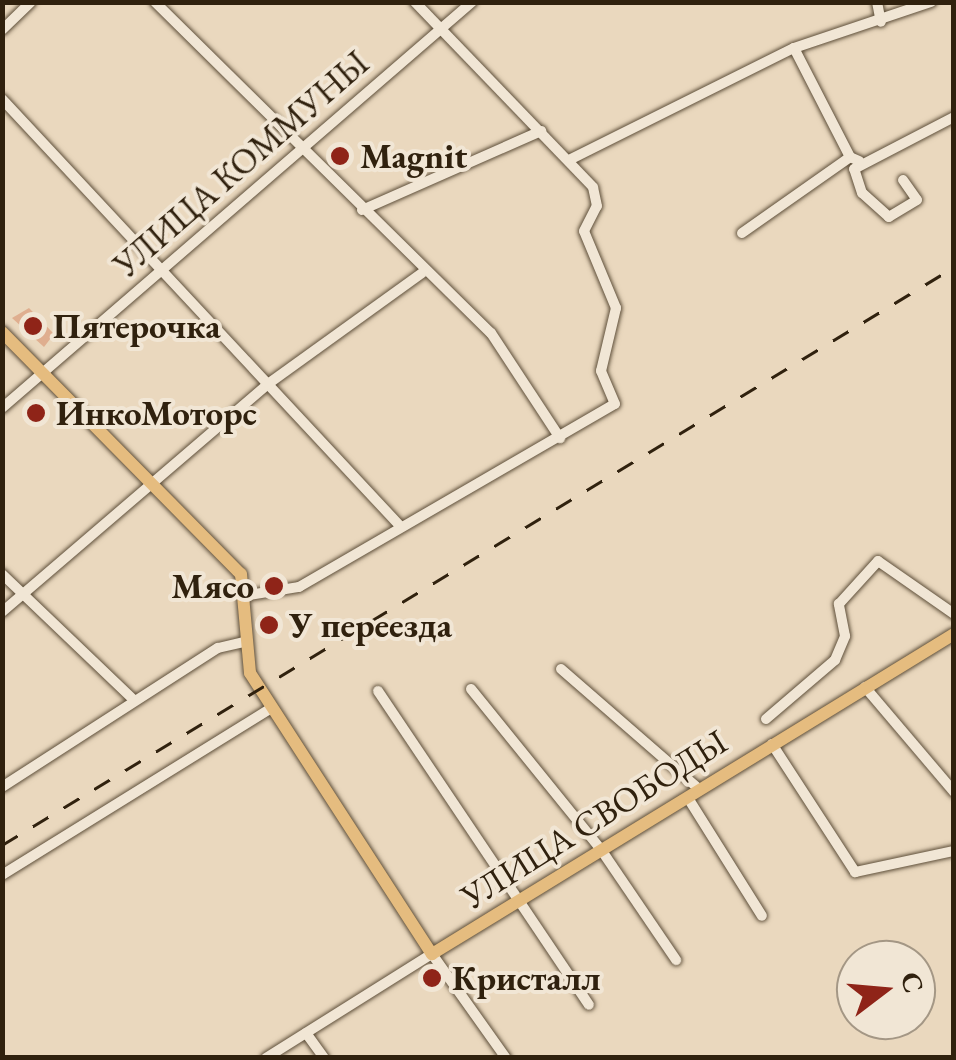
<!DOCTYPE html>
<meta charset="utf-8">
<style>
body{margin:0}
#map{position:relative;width:956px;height:1060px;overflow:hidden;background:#ead8be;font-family:"EB Garamond",serif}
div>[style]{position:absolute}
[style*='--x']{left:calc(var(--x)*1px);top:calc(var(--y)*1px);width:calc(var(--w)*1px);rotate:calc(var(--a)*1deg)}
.building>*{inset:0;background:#dfae8f}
.roads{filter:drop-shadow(0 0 2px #5e4f3a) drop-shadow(0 0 2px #5e4f3a)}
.minor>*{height:10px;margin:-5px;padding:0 5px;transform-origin:5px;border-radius:5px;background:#f1e6d5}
.major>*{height:12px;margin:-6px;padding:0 6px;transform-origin:6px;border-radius:6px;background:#e5bc7f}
.rail>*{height:2.5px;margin-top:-1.25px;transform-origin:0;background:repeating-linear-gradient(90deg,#30210e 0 18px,transparent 0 36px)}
.dots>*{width:28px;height:28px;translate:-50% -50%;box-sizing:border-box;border:5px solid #f1e6d5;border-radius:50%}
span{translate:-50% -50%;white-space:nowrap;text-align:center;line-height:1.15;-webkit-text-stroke:8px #f1e6d5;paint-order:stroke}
.poi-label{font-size:35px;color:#30210e;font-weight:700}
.left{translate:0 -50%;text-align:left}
.right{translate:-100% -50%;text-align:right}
.street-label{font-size:35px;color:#30210e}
.frame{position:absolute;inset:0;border:5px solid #30210e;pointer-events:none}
.north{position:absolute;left:836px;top:940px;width:100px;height:100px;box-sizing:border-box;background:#f1e6d5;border:2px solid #a49785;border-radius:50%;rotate:74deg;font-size:28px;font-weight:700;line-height:40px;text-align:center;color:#30210e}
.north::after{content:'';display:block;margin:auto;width:35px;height:45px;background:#8f2418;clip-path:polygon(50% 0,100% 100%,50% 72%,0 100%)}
</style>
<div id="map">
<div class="building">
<i style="clip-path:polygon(29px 308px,54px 334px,44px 347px,12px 318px)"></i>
</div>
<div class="roads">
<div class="minor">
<i style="--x:155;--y:2;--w:472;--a:44.6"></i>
<i style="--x:491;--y:333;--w:126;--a:56.7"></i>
<i style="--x:877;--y:2;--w:20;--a:79"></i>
<i style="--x:2;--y:30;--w:40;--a:-44"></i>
<i style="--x:794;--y:48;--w:123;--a:62.8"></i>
<i style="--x:2;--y:99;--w:584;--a:47.01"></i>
<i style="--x:571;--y:159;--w:249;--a:-26.5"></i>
<i style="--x:794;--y:48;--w:145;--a:-18.6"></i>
<i style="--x:903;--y:180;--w:24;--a:55"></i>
<i style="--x:917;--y:200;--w:33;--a:149"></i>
<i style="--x:889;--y:217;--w:36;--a:-138"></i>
<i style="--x:862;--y:193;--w:25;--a:-108"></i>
<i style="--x:854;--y:169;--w:113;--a:-27.5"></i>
<i style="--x:362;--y:210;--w:196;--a:-23.8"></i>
<i style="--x:742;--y:233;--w:132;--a:-35.1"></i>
<i style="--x:850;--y:157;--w:10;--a:24"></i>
<i style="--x:2;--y:408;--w:621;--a:-40.82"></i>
<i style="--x:2;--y:574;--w:182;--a:43.7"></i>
<i style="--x:249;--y:595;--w:51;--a:-9.1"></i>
<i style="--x:299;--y:587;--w:365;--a:-30.1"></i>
<i style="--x:615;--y:404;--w:36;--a:-113"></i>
<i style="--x:601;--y:371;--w:65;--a:-76.6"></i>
<i style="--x:616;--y:308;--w:83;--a:-112.6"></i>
<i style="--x:584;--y:231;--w:28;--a:-63"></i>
<i style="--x:597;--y:206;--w:19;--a:-102"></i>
<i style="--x:593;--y:187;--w:257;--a:-133.9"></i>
<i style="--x:2;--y:612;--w:350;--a:-40.6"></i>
<i style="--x:268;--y:384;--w:190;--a:-35.8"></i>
<i style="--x:561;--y:669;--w:184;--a:41"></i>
<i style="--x:865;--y:687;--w:138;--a:49.7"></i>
<i style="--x:471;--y:689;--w:208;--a:51"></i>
<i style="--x:602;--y:851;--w:132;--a:55.8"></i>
<i style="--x:378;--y:691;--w:378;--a:56.1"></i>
<i style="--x:766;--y:719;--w:91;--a:-40.5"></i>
<i style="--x:835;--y:660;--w:26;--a:-67"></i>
<i style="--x:845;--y:636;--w:33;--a:-101"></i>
<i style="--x:839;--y:604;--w:58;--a:-47.8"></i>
<i style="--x:878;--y:561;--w:93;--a:34.9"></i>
<i style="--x:772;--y:744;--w:153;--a:57"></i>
<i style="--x:855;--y:872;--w:101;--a:-12"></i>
<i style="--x:2;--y:787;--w:257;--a:-32.8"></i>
<i style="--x:218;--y:648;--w:26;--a:-13"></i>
<i style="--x:688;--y:798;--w:139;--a:57.9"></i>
<i style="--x:2;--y:875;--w:317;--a:-31.8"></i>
<i style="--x:306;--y:1033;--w:31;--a:54"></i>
<i style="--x:266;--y:1058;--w:196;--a:-32.1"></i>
<i style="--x:432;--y:954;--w:128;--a:54.6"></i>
</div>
<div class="major">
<i style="--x:2;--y:332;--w:340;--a:45.4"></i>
<i style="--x:241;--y:574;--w:99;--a:84.8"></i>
<i style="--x:250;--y:673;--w:335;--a:57.1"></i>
<i style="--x:432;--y:954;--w:612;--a:-31.51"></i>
</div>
</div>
<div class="rail">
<i style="--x:2;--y:845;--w:1114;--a:-31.26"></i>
</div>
<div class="dots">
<i style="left:340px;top:156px;background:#8f2418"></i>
<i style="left:33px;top:326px;background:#8f2418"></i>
<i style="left:36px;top:413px;background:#8f2418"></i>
<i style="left:274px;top:586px;background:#8f2418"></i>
<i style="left:269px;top:625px;background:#8f2418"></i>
<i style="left:432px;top:978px;background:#8f2418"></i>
</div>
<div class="poi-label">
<span class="left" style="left:360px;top:156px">Magnit</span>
<span class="left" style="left:53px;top:326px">Пятерочка</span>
<span class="left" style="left:56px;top:413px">ИнкоМоторс</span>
<span class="right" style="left:254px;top:586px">Мясо</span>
<span class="left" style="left:289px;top:625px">У переезда</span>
<span class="left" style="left:452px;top:978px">Кристалл</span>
</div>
<div class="street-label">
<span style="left:241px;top:164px;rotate:-41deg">УЛИЦА КОММУНЫ</span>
<span style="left:594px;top:819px;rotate:-32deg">УЛИЦА СВОБОДЫ</span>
</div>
<div class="frame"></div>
<div class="north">С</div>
</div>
